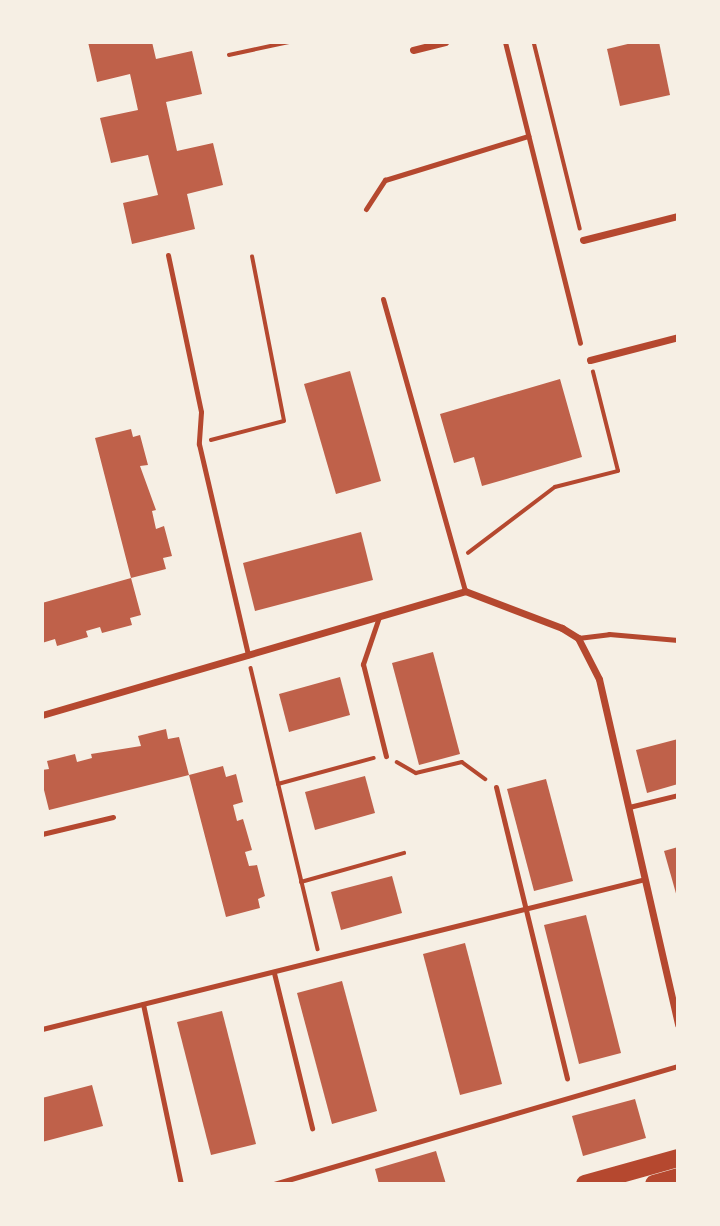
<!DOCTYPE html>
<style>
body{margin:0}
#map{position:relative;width:720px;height:1226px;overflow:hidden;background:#f6efe4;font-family:Arial,sans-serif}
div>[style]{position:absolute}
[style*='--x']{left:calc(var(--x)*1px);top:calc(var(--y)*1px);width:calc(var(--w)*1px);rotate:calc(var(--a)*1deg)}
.building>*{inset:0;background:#bf614a}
.path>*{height:3.5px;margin:-1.75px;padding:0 1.75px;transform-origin:1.75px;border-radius:1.75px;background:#b5482f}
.service>*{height:5px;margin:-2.5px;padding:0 2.5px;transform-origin:2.5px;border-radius:2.5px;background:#b5482f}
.minor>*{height:7px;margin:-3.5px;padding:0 3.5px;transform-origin:3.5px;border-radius:3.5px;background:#b5482f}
.primary>*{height:18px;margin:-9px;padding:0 9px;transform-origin:9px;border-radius:9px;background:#b5482f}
span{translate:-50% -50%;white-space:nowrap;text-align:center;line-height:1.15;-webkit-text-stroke:7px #f6efe4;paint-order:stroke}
.frame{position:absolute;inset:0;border:44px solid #f6efe4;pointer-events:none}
</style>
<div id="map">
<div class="building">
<i style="clip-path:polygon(88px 42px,152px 42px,156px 59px,192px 51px,202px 94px,166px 102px,177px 151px,213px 143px,223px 185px,187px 194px,195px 229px,132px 244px,123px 203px,158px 195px,148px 155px,111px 163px,100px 118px,138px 110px,130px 74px,97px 82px)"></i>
<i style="clip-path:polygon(636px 42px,659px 42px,670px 95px,620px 106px,607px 49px)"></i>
<i style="clip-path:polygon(350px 371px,381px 481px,336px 494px,304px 384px)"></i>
<i style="clip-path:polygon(560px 379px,582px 457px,482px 486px,474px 457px,454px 463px,440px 414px)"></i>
<i style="clip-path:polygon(131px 429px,133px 437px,140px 435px,148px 465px,140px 466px,156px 510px,152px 511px,156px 529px,164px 526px,172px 556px,163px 558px,166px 569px,131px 578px,95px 438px)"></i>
<i style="clip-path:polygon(361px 532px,373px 580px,255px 611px,243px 563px)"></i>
<i style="clip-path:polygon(131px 578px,141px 615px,130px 618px,132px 625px,102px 633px,100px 627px,86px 631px,88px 637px,57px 646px,55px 639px,42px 643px,42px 603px)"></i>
<i style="clip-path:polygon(433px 652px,460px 754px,419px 765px,392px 663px)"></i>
<i style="clip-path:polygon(340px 677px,350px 715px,289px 732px,279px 694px)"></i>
<i style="clip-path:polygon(166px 729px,168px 739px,179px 737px,189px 775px,49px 810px,42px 782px,42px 770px,49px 769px,47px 761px,75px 754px,77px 762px,92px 758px,91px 754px,141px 746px,138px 736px)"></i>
<i style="clip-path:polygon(678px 739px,678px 784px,647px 793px,636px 750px)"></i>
<i style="clip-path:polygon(223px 766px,226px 777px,236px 774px,243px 802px,233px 805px,237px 821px,243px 819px,252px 850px,245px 852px,249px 866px,257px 865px,265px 896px,258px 899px,260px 908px,226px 917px,189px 775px)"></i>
<i style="clip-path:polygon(365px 776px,375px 813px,315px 830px,305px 792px)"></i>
<i style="clip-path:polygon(546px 779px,573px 881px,534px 891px,507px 789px)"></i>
<i style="clip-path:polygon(678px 847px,678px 897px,677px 897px,664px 851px)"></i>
<i style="clip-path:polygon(392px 876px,402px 913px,341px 930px,331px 892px)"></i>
<i style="clip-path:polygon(586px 915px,621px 1053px,579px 1064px,544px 925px)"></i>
<i style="clip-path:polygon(465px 943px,502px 1084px,460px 1095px,423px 954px)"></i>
<i style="clip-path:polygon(342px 981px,377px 1111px,332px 1124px,297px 993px)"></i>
<i style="clip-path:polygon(222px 1011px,256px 1144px,211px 1155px,177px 1022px)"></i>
<i style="clip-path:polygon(92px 1085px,103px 1126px,42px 1142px,42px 1098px)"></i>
<i style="clip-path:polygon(635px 1099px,646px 1138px,583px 1156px,572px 1116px)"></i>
<i style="clip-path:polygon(436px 1151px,446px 1184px,379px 1184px,375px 1169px)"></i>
</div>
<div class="path">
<i style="--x:534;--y:42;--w:192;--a:76.1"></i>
<i style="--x:229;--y:55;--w:61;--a:-12.2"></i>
<i style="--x:211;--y:440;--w:75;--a:-14.6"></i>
<i style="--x:284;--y:421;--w:167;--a:-101"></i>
<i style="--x:468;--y:553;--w:109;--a:-37.2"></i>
<i style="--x:555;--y:487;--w:65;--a:-14.3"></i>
<i style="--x:618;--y:471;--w:102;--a:-104.2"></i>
<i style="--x:251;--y:668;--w:289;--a:76.6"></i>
<i style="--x:397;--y:762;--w:22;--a:30"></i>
<i style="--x:416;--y:773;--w:47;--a:-13.4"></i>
<i style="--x:462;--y:762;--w:29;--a:36"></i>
<i style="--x:278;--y:784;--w:99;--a:-15.2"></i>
<i style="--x:301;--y:882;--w:107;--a:-15.7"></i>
</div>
<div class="service">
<i style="--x:505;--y:42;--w:310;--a:76"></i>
<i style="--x:366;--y:209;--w:35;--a:-57"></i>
<i style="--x:385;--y:180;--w:150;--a:-17.1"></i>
<i style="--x:168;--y:255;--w:160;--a:78.1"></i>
<i style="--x:201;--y:412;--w:32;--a:94"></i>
<i style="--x:199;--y:444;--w:217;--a:76.9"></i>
<i style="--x:383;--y:299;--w:303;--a:74.3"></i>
<i style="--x:379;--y:617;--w:50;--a:108.8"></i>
<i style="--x:363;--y:664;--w:95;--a:76"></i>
<i style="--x:578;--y:638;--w:31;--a:-7"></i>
<i style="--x:609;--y:634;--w:69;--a:5"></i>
<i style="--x:496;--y:787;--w:300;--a:76.3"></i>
<i style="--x:629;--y:807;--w:50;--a:-13.8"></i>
<i style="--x:42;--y:834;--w:73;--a:-13.5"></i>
<i style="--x:274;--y:973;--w:160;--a:76.2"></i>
<i style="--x:143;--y:1004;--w:184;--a:78.1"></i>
<i style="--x:42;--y:1029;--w:621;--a:-13.97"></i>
<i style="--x:274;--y:1184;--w:421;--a:-16.3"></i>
</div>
<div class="minor">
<i style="--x:413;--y:50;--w:33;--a:-14"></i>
<i style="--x:583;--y:240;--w:98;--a:-14.2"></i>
<i style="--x:590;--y:360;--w:91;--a:-14.6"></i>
<i style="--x:42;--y:715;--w:441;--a:-16.3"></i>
<i style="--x:465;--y:591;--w:104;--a:20.9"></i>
<i style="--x:562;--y:628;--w:19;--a:32"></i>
<i style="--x:578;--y:638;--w:46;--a:62.9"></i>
<i style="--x:599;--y:679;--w:355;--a:77.1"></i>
</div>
<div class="primary">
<i style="--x:585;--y:1184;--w:97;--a:-15.6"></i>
<i style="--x:654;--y:1184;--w:25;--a:-16"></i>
</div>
<div class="frame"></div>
</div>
